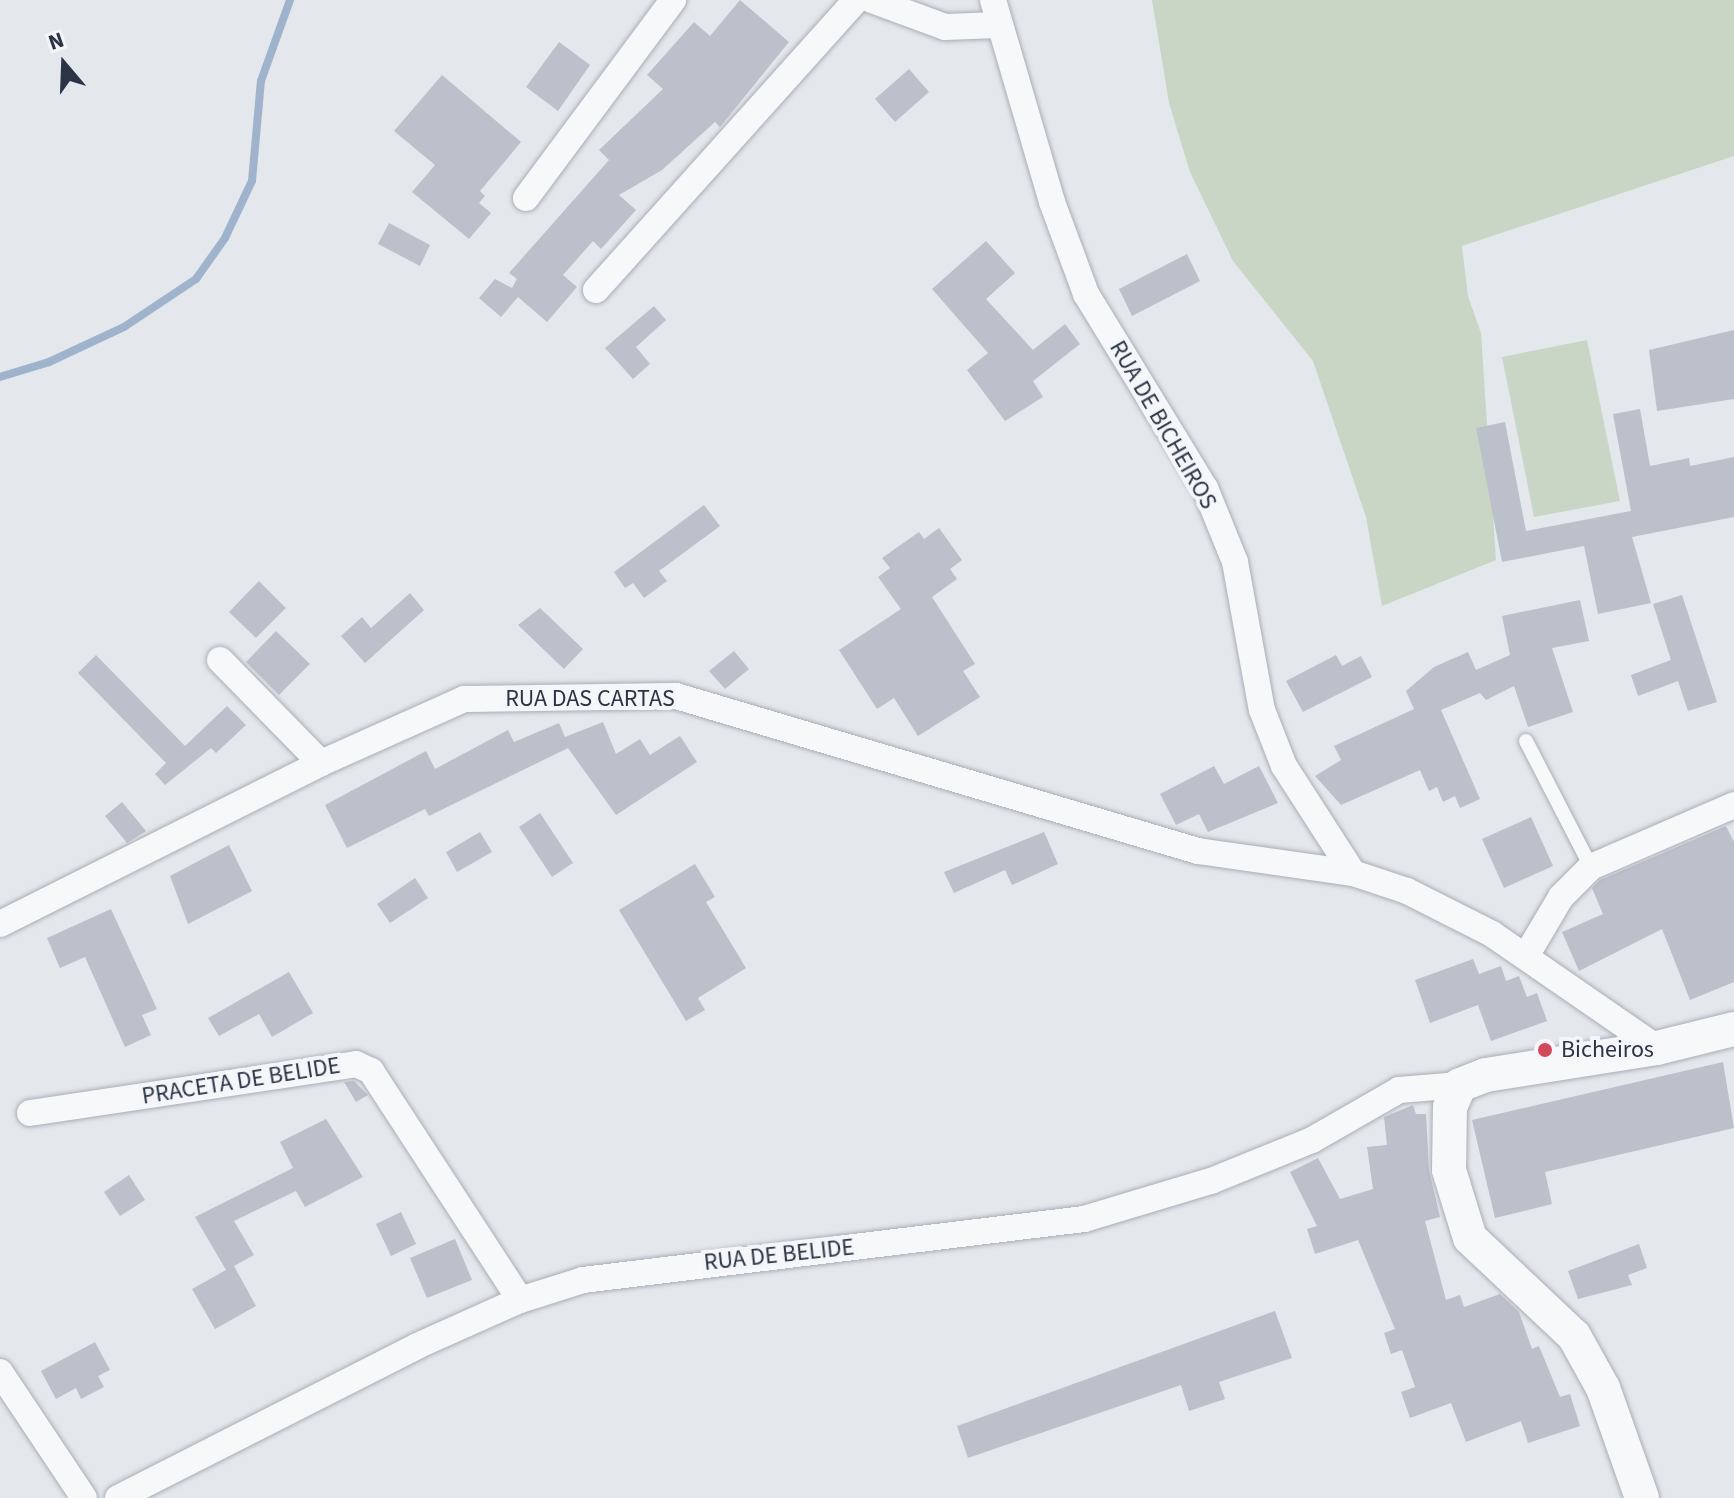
<!DOCTYPE html>
<style>
body{margin:0}
#map{position:relative;width:1734px;height:1498px;overflow:hidden;background:#e4e7ec;font-family:"Source Sans 3",sans-serif}
div>[style]{position:absolute}
[style*='--x']{left:calc(var(--x)*1px);top:calc(var(--y)*1px);width:calc(var(--w)*1px);rotate:calc(var(--a)*1deg)}
.green>*{inset:0;background:#c9d6c5}
.stream>*{height:8px;margin:-4px;padding:0 4px;transform-origin:4px;border-radius:4px;background:#9fb4cc}
.building>*{inset:0;background:#bbc0ca}
.roads{filter:drop-shadow(0 0 2px #a9aeb7) drop-shadow(0 0 2px #a9aeb7)}
.service>*{height:14px;margin:-7px;padding:0 7px;transform-origin:7px;border-radius:7px;background:#f7f8fa}
.minor>*{height:26px;margin:-13px;padding:0 13px;transform-origin:13px;border-radius:13px;background:#f7f8fa}
.tertiary>*{height:34px;margin:-17px;padding:0 17px;transform-origin:17px;border-radius:17px;background:#f7f8fa}
.dots>*{width:22px;height:22px;translate:-50% -50%;box-sizing:border-box;border:4px solid #f4f6f9;border-radius:50%}
span{translate:-50% -50%;white-space:nowrap;text-align:center;line-height:1.15;-webkit-text-stroke:8px #f4f6f9;paint-order:stroke}
.street-label{font-size:24px;color:#2b3445}
.poi-label{font-size:24px;color:#2b3445}
.left{translate:0 -50%;text-align:left}
.north{position:absolute;left:24px;top:24px;width:80px;height:80px;-webkit-text-stroke:6px #f4f6f9;paint-order:stroke;rotate:341deg;font-size:22px;font-weight:700;line-height:32px;text-align:center;color:#2b3445}
.north::after{content:'';display:block;margin:auto;width:28px;height:36px;background:#2b3445;clip-path:polygon(50% 0,100% 100%,50% 72%,0 100%)}
</style>
<div id="map">
<div class="green">
<i style="clip-path:polygon(1152px 0,1734px 0,1734px 156px,1462px 246px,1468px 296px,1481px 333px,1496px 560px,1382px 606px,1366px 517px,1313px 361px,1233px 261px,1190px 172px,1169px 103px)"></i>
<i style="clip-path:polygon(1587px 340px,1620px 501px,1534px 517px,1502px 357px)"></i>
</div>
<div class="stream">
<i style="--x:0;--y:377;--w:51;--a:-17"></i>
<i style="--x:49;--y:362;--w:83;--a:-25"></i>
<i style="--x:124;--y:327;--w:87;--a:-33.7"></i>
<i style="--x:196;--y:279;--w:50;--a:-54.7"></i>
<i style="--x:225;--y:238;--w:63;--a:-64.7"></i>
<i style="--x:252;--y:181;--w:100;--a:-84.9"></i>
<i style="--x:261;--y:81;--w:86;--a:-70.3"></i>
</div>
<div class="building">
<i style="clip-path:polygon(740px 0,789px 42px,720px 127px,715px 122px,662px 170px,619px 195px,636px 210px,601px 249px,593px 241px,563px 275px,577px 287px,547px 322px,518px 297px,501px 317px,479px 298px,495px 279px,512px 288px,517px 279px,509px 273px,609px 160px,599px 150px,663px 89px,647px 75px,694px 22px,710px 36px)"></i>
<i style="clip-path:polygon(559px 42px,590px 65px,558px 111px,526px 87px)"></i>
<i style="clip-path:polygon(909px 69px,929px 92px,895px 122px,875px 99px)"></i>
<i style="clip-path:polygon(442px 75px,521px 142px,480px 191px,485px 196px,479px 203px,491px 213px,469px 239px,412px 192px,435px 165px,394px 131px)"></i>
<i style="clip-path:polygon(389px 223px,430px 245px,420px 266px,378px 244px)"></i>
<i style="clip-path:polygon(986px 241px,1015px 273px,986px 299px,1033px 350px,1065px 324px,1080px 344px,1033px 381px,1043px 397px,1005px 421px,967px 370px,988px 353px,932px 289px)"></i>
<i style="clip-path:polygon(1187px 254px,1200px 281px,1132px 316px,1119px 289px)"></i>
<i style="clip-path:polygon(654px 306px,666px 320px,636px 347px,650px 364px,633px 379px,605px 348px)"></i>
<i style="clip-path:polygon(1734px 330px,1734px 399px,1657px 411px,1649px 350px)"></i>
<i style="clip-path:polygon(1640px 409px,1650px 466px,1689px 458px,1690px 466px,1734px 457px,1734px 517px,1632px 537px,1651px 603px,1598px 614px,1584px 546px,1502px 562px,1476px 428px,1505px 422px,1526px 531px,1631px 511px,1613px 414px)"></i>
<i style="clip-path:polygon(704px 505px,720px 526px,659px 571px,667px 581px,644px 598px,633px 583px,625px 588px,614px 572px)"></i>
<i style="clip-path:polygon(939px 528px,962px 560px,950px 569px,957px 579px,932px 597px,975px 664px,963px 671px,980px 697px,918px 736px,894px 698px,877px 709px,839px 650px,901px 609px,878px 577px,890px 568px,882px 558px,919px 532px,924px 539px)"></i>
<i style="clip-path:polygon(259px 581px,286px 608px,256px 638px,229px 612px)"></i>
<i style="clip-path:polygon(410px 593px,424px 610px,365px 663px,341px 636px,362px 617px,371px 628px)"></i>
<i style="clip-path:polygon(1682px 595px,1717px 702px,1688px 711px,1678px 681px,1638px 696px,1631px 675px,1671px 660px,1653px 604px)"></i>
<i style="clip-path:polygon(1580px 600px,1589px 641px,1552px 648px,1573px 712px,1528px 727px,1514px 686px,1486px 700px,1480px 693px,1441px 710px,1480px 799px,1460px 808px,1455px 796px,1443px 802px,1437px 787px,1429px 791px,1420px 770px,1341px 805px,1315px 776px,1341px 760px,1334px 746px,1414px 709px,1406px 691px,1434px 667px,1468px 652px,1476px 670px,1510px 655px,1502px 616px)"></i>
<i style="clip-path:polygon(540px 608px,583px 649px,564px 669px,518px 625px)"></i>
<i style="clip-path:polygon(276px 631px,310px 664px,279px 695px,246px 662px)"></i>
<i style="clip-path:polygon(734px 651px,749px 669px,725px 689px,709px 671px)"></i>
<i style="clip-path:polygon(96px 655px,185px 746px,227px 706px,246px 725px,216px 753px,211px 748px,165px 785px,155px 774px,166px 763px,78px 673px)"></i>
<i style="clip-path:polygon(1336px 655px,1342px 666px,1361px 656px,1372px 677px,1303px 712px,1286px 681px)"></i>
<i style="clip-path:polygon(603px 722px,616px 754px,640px 739px,650px 755px,680px 736px,697px 762px,616px 815px,568px 748px,429px 816px,425px 809px,347px 848px,325px 805px,426px 751px,435px 769px,508px 730px,514px 742px,559px 723px,565px 737px)"></i>
<i style="clip-path:polygon(1214px 766px,1224px 784px,1259px 766px,1278px 803px,1208px 832px,1199px 814px,1176px 825px,1160px 794px)"></i>
<i style="clip-path:polygon(122px 802px,146px 831px,127px 843px,105px 816px)"></i>
<i style="clip-path:polygon(540px 813px,573px 863px,552px 877px,519px 827px)"></i>
<i style="clip-path:polygon(1531px 817px,1553px 866px,1504px 888px,1482px 839px)"></i>
<i style="clip-path:polygon(1726px 826px,1734px 842px,1734px 982px,1690px 1000px,1662px 929px,1579px 971px,1562px 932px,1603px 914px,1592px 888px,1600px 880px)"></i>
<i style="clip-path:polygon(480px 832px,492px 852px,457px 872px,446px 852px)"></i>
<i style="clip-path:polygon(1044px 832px,1058px 864px,1012px 885px,1005px 870px,954px 893px,944px 872px)"></i>
<i style="clip-path:polygon(229px 845px,252px 891px,188px 924px,170px 876px)"></i>
<i style="clip-path:polygon(695px 864px,715px 897px,706px 902px,746px 968px,698px 998px,705px 1010px,686px 1021px,619px 910px)"></i>
<i style="clip-path:polygon(415px 878px,428px 898px,390px 923px,377px 904px)"></i>
<i style="clip-path:polygon(111px 909px,157px 1009px,142px 1015px,151px 1035px,125px 1047px,85px 957px,60px 968px,47px 938px)"></i>
<i style="clip-path:polygon(1473px 959px,1479px 974px,1501px 966px,1506px 981px,1519px 976px,1527px 997px,1537px 993px,1547px 1021px,1491px 1041px,1478px 1005px,1430px 1023px,1415px 980px)"></i>
<i style="clip-path:polygon(289px 972px,313px 1013px,272px 1037px,259px 1014px,219px 1036px,208px 1018px)"></i>
<i style="clip-path:polygon(1723px 1062px,1734px 1128px,1545px 1172px,1552px 1204px,1495px 1218px,1472px 1120px)"></i>
<i style="clip-path:polygon(354px 1081px,368px 1095px,356px 1102px,344px 1082px)"></i>
<i style="clip-path:polygon(1413px 1105px,1416px 1114px,1426px 1114px,1429px 1170px,1440px 1217px,1425px 1221px,1446px 1300px,1460px 1295px,1464px 1307px,1500px 1294px,1519px 1312px,1532px 1349px,1539px 1346px,1560px 1397px,1570px 1394px,1580px 1426px,1528px 1443px,1521px 1421px,1466px 1442px,1451px 1403px,1410px 1418px,1401px 1392px,1415px 1387px,1402px 1350px,1391px 1354px,1384px 1333px,1395px 1329px,1358px 1240px,1315px 1254px,1307px 1229px,1317px 1226px,1290px 1172px,1318px 1158px,1340px 1199px,1373px 1189px,1367px 1147px,1387px 1145px,1384px 1117px)"></i>
<i style="clip-path:polygon(326px 1119px,363px 1177px,305px 1207px,296px 1191px,234px 1221px,254px 1255px,234px 1266px,256px 1306px,215px 1329px,192px 1289px,226px 1270px,195px 1217px,293px 1168px,280px 1142px)"></i>
<i style="clip-path:polygon(129px 1175px,145px 1200px,120px 1216px,104px 1192px)"></i>
<i style="clip-path:polygon(401px 1212px,416px 1244px,391px 1256px,376px 1224px)"></i>
<i style="clip-path:polygon(455px 1239px,472px 1280px,427px 1298px,410px 1258px)"></i>
<i style="clip-path:polygon(1639px 1244px,1647px 1268px,1628px 1275px,1632px 1285px,1578px 1299px,1568px 1271px)"></i>
<i style="clip-path:polygon(1275px 1311px,1292px 1358px,1219px 1382px,1225px 1399px,1189px 1411px,1181px 1385px,968px 1458px,957px 1426px)"></i>
<i style="clip-path:polygon(95px 1342px,110px 1370px,98px 1376px,104px 1387px,81px 1399px,76px 1388px,56px 1399px,41px 1371px)"></i>
</div>
<div class="roads">
<div class="service">
<i style="--x:1526;--y:741;--w:142;--a:62.7"></i>
</div>
<div class="minor">
<i style="--x:872;--y:0;--w:78;--a:20.3"></i>
<i style="--x:945;--y:27;--w:53;--a:-2.2"></i>
<i style="--x:993;--y:0;--w:210;--a:73.7"></i>
<i style="--x:1052;--y:202;--w:98;--a:69.7"></i>
<i style="--x:1086;--y:294;--w:228;--a:58.5"></i>
<i style="--x:1205;--y:488;--w:80;--a:67.9"></i>
<i style="--x:1235;--y:562;--w:150;--a:79.7"></i>
<i style="--x:1262;--y:710;--w:60;--a:68.6"></i>
<i style="--x:1284;--y:766;--w:127;--a:57.2"></i>
<i style="--x:526;--y:198;--w:247;--a:-53.4"></i>
<i style="--x:596;--y:290;--w:389;--a:-48.1"></i>
<i style="--x:220;--y:660;--w:144;--a:45.6"></i>
<i style="--x:0;--y:924;--w:359;--a:-26.6"></i>
<i style="--x:321;--y:763;--w:157;--a:-24.1"></i>
<i style="--x:464;--y:699;--w:212;--a:-0.8"></i>
<i style="--x:676;--y:696;--w:545;--a:16.54"></i>
<i style="--x:1198;--y:851;--w:157;--a:8.1"></i>
<i style="--x:1353;--y:873;--w:57;--a:18.4"></i>
<i style="--x:1407;--y:891;--w:95;--a:26.8"></i>
<i style="--x:1492;--y:934;--w:201;--a:34.6"></i>
<i style="--x:1526;--y:956;--w:69;--a:-59.3"></i>
<i style="--x:1561;--y:897;--w:42;--a:-45"></i>
<i style="--x:1591;--y:867;--w:156;--a:-23.4"></i>
<i style="--x:30;--y:1113;--w:330;--a:-8.5"></i>
<i style="--x:356;--y:1064;--w:17;--a:25"></i>
<i style="--x:371;--y:1071;--w:273;--a:56.9"></i>
<i style="--x:0;--y:1372;--w:151;--a:56.3"></i>
<i style="--x:118;--y:1498;--w:335;--a:-26.9"></i>
<i style="--x:417;--y:1346;--w:113;--a:-24.1"></i>
<i style="--x:520;--y:1300;--w:66;--a:-17.6"></i>
<i style="--x:583;--y:1280;--w:505;--a:-6.94"></i>
<i style="--x:1084;--y:1219;--w:133;--a:-16.7"></i>
<i style="--x:1211;--y:1181;--w:109;--a:-22.1"></i>
<i style="--x:1312;--y:1140;--w:100;--a:-29.9"></i>
<i style="--x:1399;--y:1090;--w:61;--a:-4.7"></i>
</div>
<div class="tertiary">
<i style="--x:1642;--y:1498;--w:117;--a:-109.5"></i>
<i style="--x:1603;--y:1388;--w:60;--a:-119.1"></i>
<i style="--x:1574;--y:1336;--w:143;--a:-136.7"></i>
<i style="--x:1470;--y:1238;--w:71;--a:-107.2"></i>
<i style="--x:1449;--y:1170;--w:63;--a:-89.1"></i>
<i style="--x:1450;--y:1107;--w:24;--a:-66"></i>
<i style="--x:1460;--y:1085;--w:28;--a:-21"></i>
<i style="--x:1486;--y:1075;--w:173;--a:-9"></i>
<i style="--x:1657;--y:1048;--w:79;--a:-13.9"></i>
</div>
</div>
<div class="dots">
<i style="left:1545px;top:1050px;background:#d1495b"></i>
</div>
<div class="street-label">
<span style="left:1163px;top:425px;rotate:60deg">RUA DE BICHEIROS</span>
<span style="left:590px;top:699px">RUA DAS CARTAS</span>
<span style="left:241px;top:1081px;rotate:-9deg">PRACETA DE BELIDE</span>
<span style="left:779px;top:1255px;rotate:-6deg">RUA DE BELIDE</span>
</div>
<div class="poi-label">
<span class="left" style="left:1561px;top:1050px">Bicheiros</span>
</div>
<div class="north">N</div>
</div>
